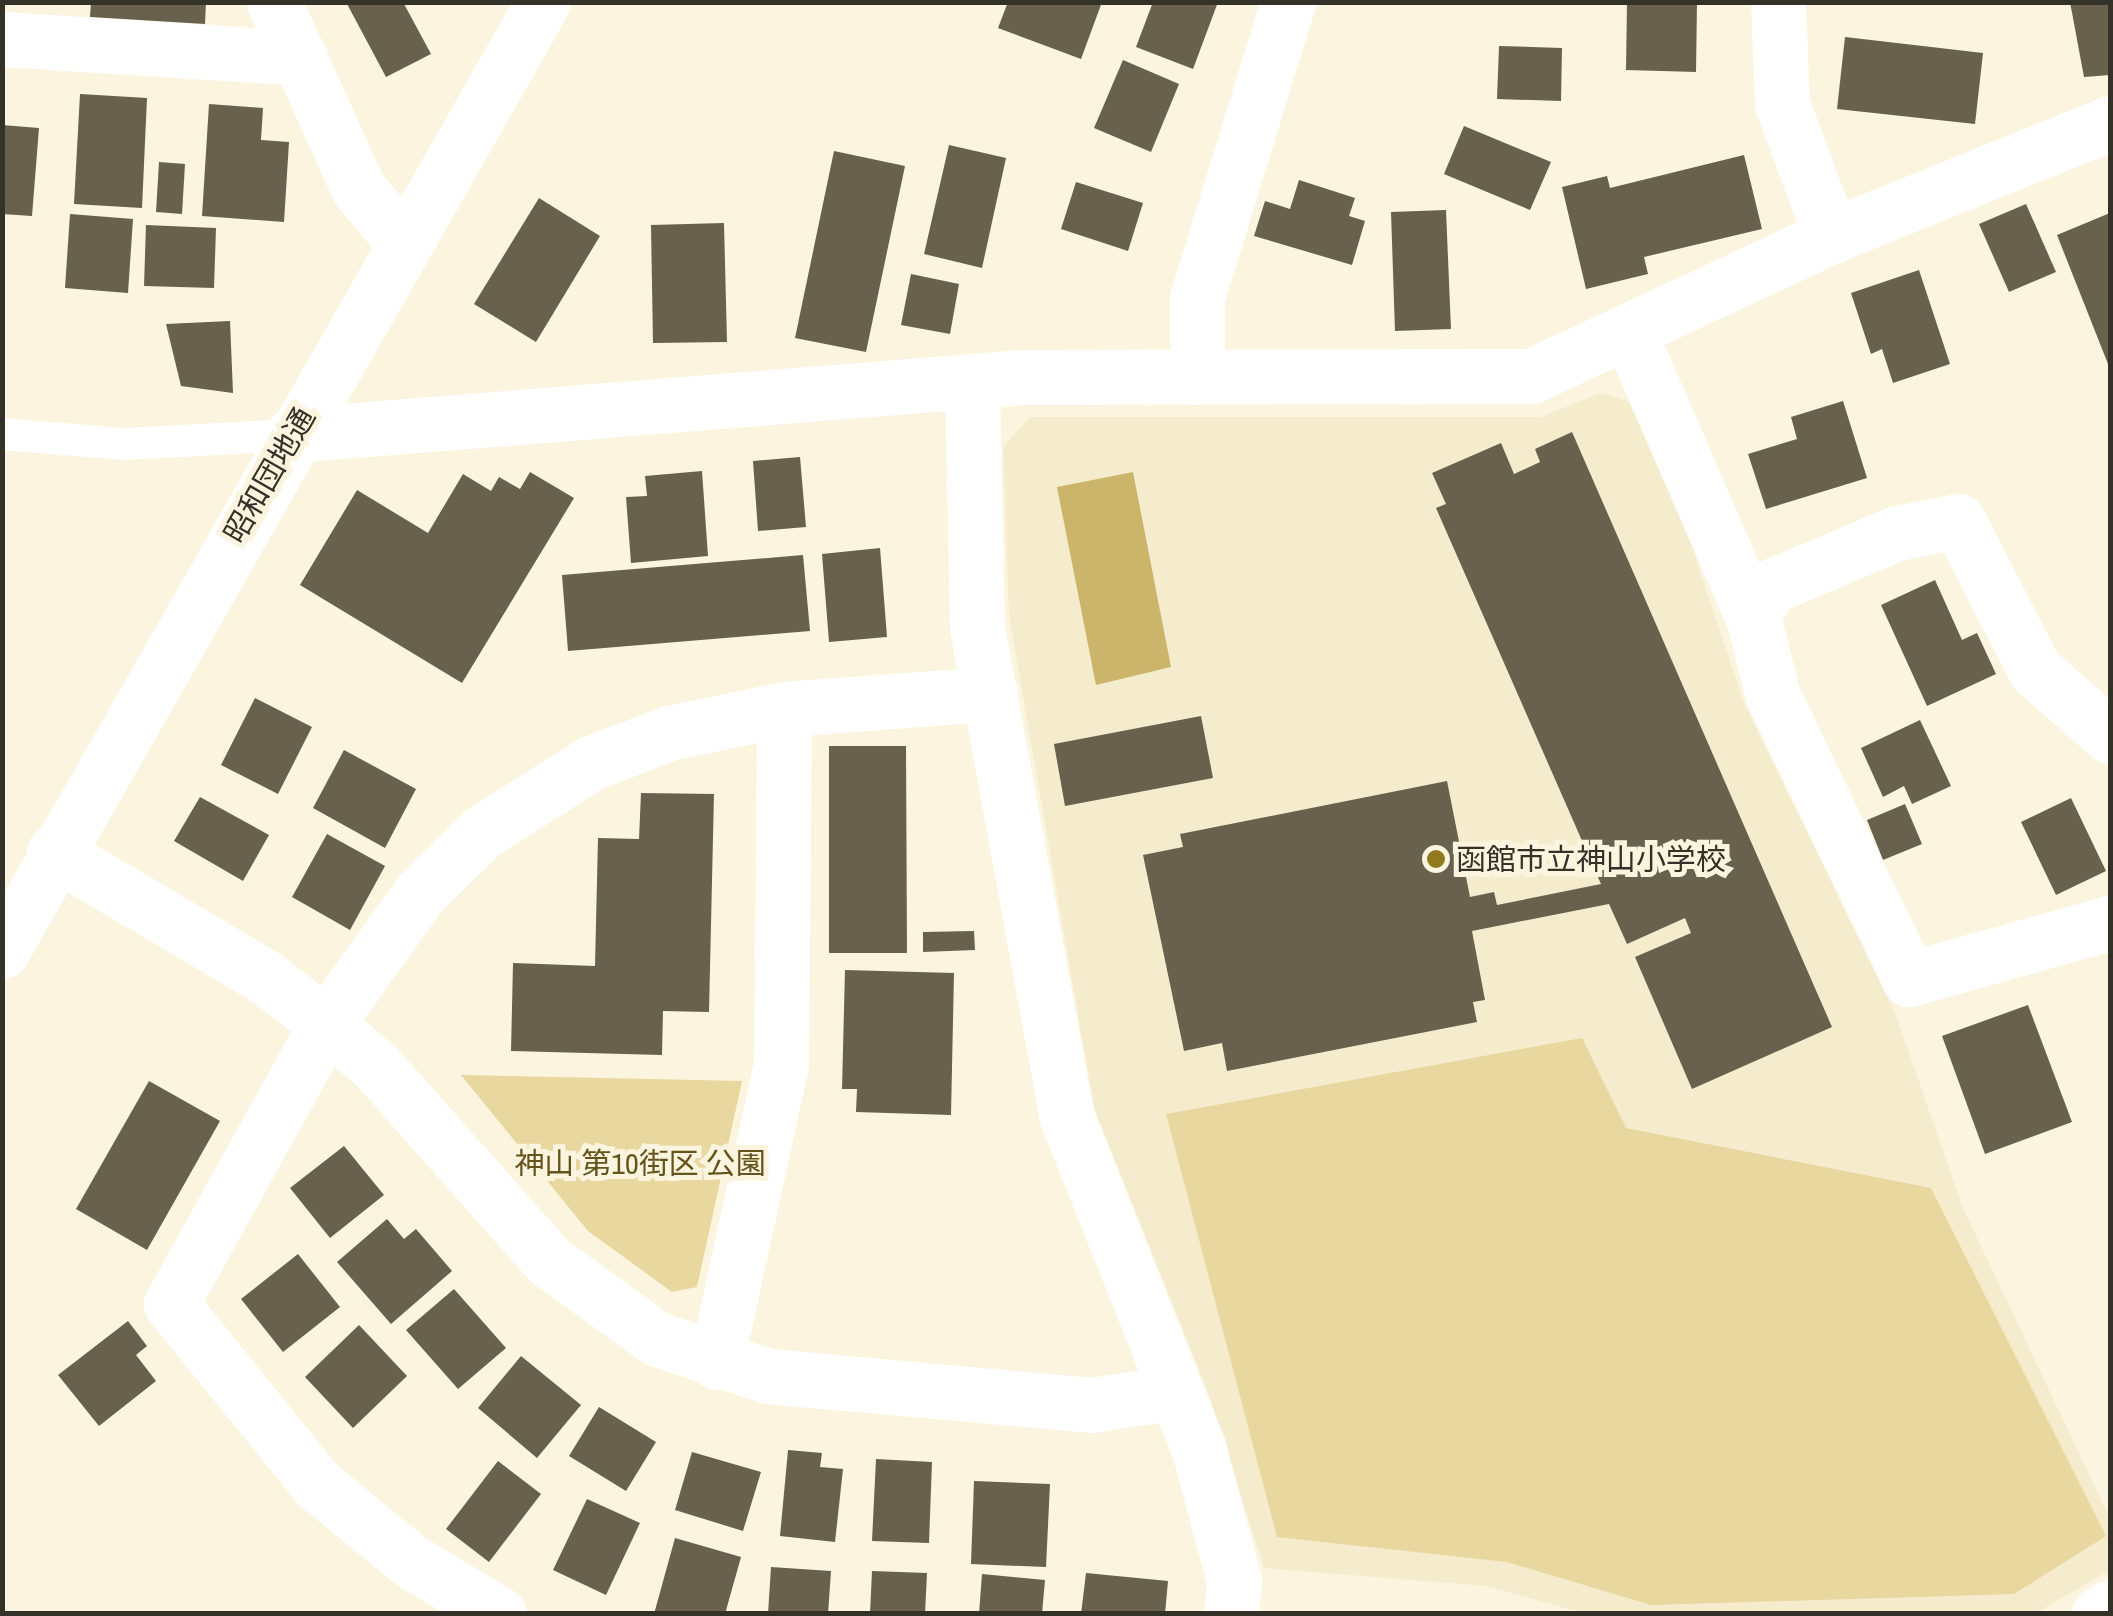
<!DOCTYPE html>
<meta charset="utf-8">
<style>
body{margin:0}
#map{position:relative;width:2113px;height:1616px;overflow:hidden;background:#fbf4de;font-family:"Archivo Narrow","Noto Sans JP",sans-serif}
div>[style]{position:absolute}
[style*='--x']{left:calc(var(--x)*1px);top:calc(var(--y)*1px);width:calc(var(--w)*1px);rotate:calc(var(--a)*1deg)}
.built>*{inset:0;background:#f5ecce}
.green>*{inset:0;background:#e8d79e}
.water>*{inset:0;background:#cbb56b}
.building>*{inset:0;background:#67614e}
.service>*{height:32px;margin:-16px;padding:0 16px;transform-origin:16px;border-radius:16px;background:#fff}
.minor>*{height:55px;margin:-27.5px;padding:0 27.5px;transform-origin:27.5px;border-radius:27.5px;background:#fff}
.tertiary>*{height:55px;margin:-27.5px;padding:0 27.5px;transform-origin:27.5px;border-radius:27.5px;background:#fff}
.dots>*{width:28px;height:28px;translate:-50% -50%;box-sizing:border-box;border:5px solid #fbf4de;border-radius:50%}
span{translate:-50% -50%;white-space:nowrap;text-align:center;line-height:1.15;-webkit-text-stroke:10px #fbf4de;paint-order:stroke}
.street-label{font-size:30px;color:#333128}
.poi-label{font-size:30px;color:#333128}
.left{translate:0 -50%;text-align:left}
.park-label{font-size:30px;color:#64541c}
.frame{position:absolute;inset:0;border:5px solid #333128;pointer-events:none}
</style>
<div id="map">
<div class="built">
<i style="clip-path:polygon(1601px 393px,1630px 402px,1687px 532px,1744px 703px,1896px 1015px,1962px 1206px,2110px 1519px,2110px 1570px,2036px 1613px,1587px 1614px,1486px 1586px,1264px 1568px,1209px 1395px,1094px 1107px,1009px 615px,1003px 447px,1030px 417px,1541px 417px)"></i>
</div>
<div class="green">
<i style="clip-path:polygon(1582px 1038px,1626px 1128px,1931px 1188px,2106px 1536px,2014px 1594px,1651px 1605px,1507px 1562px,1277px 1537px,1166px 1114px)"></i>
<i style="clip-path:polygon(461px 1075px,742px 1081px,697px 1287px,672px 1292px,588px 1231px)"></i>
</div>
<div class="water">
<i style="clip-path:polygon(1133px 472px,1171px 667px,1096px 685px,1057px 487px)"></i>
</div>
<div class="building">
<i style="clip-path:polygon(91px 2px,206px 2px,205px 24px,90px 17px)"></i>
<i style="clip-path:polygon(346px 2px,403px 2px,431px 54px,386px 77px)"></i>
<i style="clip-path:polygon(1008px 2px,1102px 2px,1081px 59px,998px 28px)"></i>
<i style="clip-path:polygon(1153px 2px,1218px 2px,1193px 69px,1136px 47px)"></i>
<i style="clip-path:polygon(1627px 2px,1697px 2px,1696px 72px,1626px 70px)"></i>
<i style="clip-path:polygon(2070px 2px,2110px 2px,2110px 75px,2084px 77px)"></i>
<i style="clip-path:polygon(1845px 37px,1983px 53px,1975px 124px,1837px 109px)"></i>
<i style="clip-path:polygon(1499px 46px,1562px 48px,1561px 101px,1497px 99px)"></i>
<i style="clip-path:polygon(1123px 60px,1179px 84px,1151px 152px,1094px 128px)"></i>
<i style="clip-path:polygon(80px 94px,147px 98px,142px 208px,74px 204px)"></i>
<i style="clip-path:polygon(209px 104px,263px 108px,261px 140px,289px 142px,284px 222px,202px 216px)"></i>
<i style="clip-path:polygon(2px 125px,39px 128px,32px 216px,2px 214px)"></i>
<i style="clip-path:polygon(1464px 126px,1551px 162px,1530px 210px,1444px 174px)"></i>
<i style="clip-path:polygon(949px 145px,1006px 158px,982px 268px,924px 254px)"></i>
<i style="clip-path:polygon(834px 151px,905px 166px,866px 352px,795px 338px)"></i>
<i style="clip-path:polygon(1744px 155px,1762px 229px,1644px 257px,1648px 274px,1586px 289px,1562px 187px,1607px 176px,1610px 188px)"></i>
<i style="clip-path:polygon(159px 162px,185px 164px,182px 214px,156px 212px)"></i>
<i style="clip-path:polygon(1299px 180px,1355px 198px,1349px 216px,1365px 221px,1352px 265px,1254px 236px,1265px 201px,1290px 209px)"></i>
<i style="clip-path:polygon(1076px 182px,1143px 203px,1128px 251px,1061px 229px)"></i>
<i style="clip-path:polygon(539px 198px,600px 236px,536px 342px,474px 304px)"></i>
<i style="clip-path:polygon(2026px 204px,2056px 272px,2009px 292px,1979px 224px)"></i>
<i style="clip-path:polygon(1446px 210px,1451px 329px,1395px 331px,1391px 212px)"></i>
<i style="clip-path:polygon(2110px 213px,2110px 369px,2057px 235px)"></i>
<i style="clip-path:polygon(70px 214px,133px 219px,128px 293px,65px 288px)"></i>
<i style="clip-path:polygon(724px 223px,727px 342px,653px 343px,651px 225px)"></i>
<i style="clip-path:polygon(146px 225px,216px 228px,214px 288px,144px 286px)"></i>
<i style="clip-path:polygon(1919px 270px,1950px 364px,1893px 383px,1882px 349px,1871px 354px,1851px 293px)"></i>
<i style="clip-path:polygon(911px 274px,959px 284px,950px 334px,901px 325px)"></i>
<i style="clip-path:polygon(230px 321px,233px 393px,181px 386px,166px 324px)"></i>
<i style="clip-path:polygon(1843px 401px,1867px 478px,1766px 509px,1748px 454px,1797px 439px,1791px 417px)"></i>
<i style="clip-path:polygon(1572px 432px,1832px 1027px,1692px 1089px,1635px 957px,1691px 933px,1685px 918px,1627px 944px,1609px 904px,1472px 931px,1485px 1000px,1473px 1002px,1477px 1022px,1227px 1071px,1222px 1043px,1184px 1051px,1143px 855px,1183px 847px,1180px 834px,1447px 781px,1470px 897px,1494px 892px,1497px 905px,1601px 884px,1436px 508px,1446px 504px,1432px 473px,1501px 443px,1514px 474px,1540px 462px,1535px 449px)"></i>
<i style="clip-path:polygon(800px 457px,806px 527px,758px 531px,753px 461px)"></i>
<i style="clip-path:polygon(702px 471px,708px 556px,631px 563px,626px 497px,647px 496px,645px 476px)"></i>
<i style="clip-path:polygon(530px 472px,574px 498px,462px 683px,300px 585px,357px 490px,428px 533px,463px 474px,491px 491px,499px 477px,520px 489px)"></i>
<i style="clip-path:polygon(880px 548px,887px 637px,829px 642px,822px 554px)"></i>
<i style="clip-path:polygon(803px 555px,810px 631px,568px 651px,562px 575px)"></i>
<i style="clip-path:polygon(1935px 580px,1962px 640px,1977px 633px,1996px 674px,1927px 706px,1881px 605px)"></i>
<i style="clip-path:polygon(255px 698px,312px 727px,278px 794px,221px 765px)"></i>
<i style="clip-path:polygon(1201px 716px,1213px 778px,1065px 806px,1054px 744px)"></i>
<i style="clip-path:polygon(1920px 720px,1951px 786px,1912px 804px,1904px 786px,1883px 797px,1861px 748px)"></i>
<i style="clip-path:polygon(829px 746px,906px 746px,907px 953px,829px 953px)"></i>
<i style="clip-path:polygon(344px 750px,416px 789px,385px 848px,313px 808px)"></i>
<i style="clip-path:polygon(641px 793px,714px 794px,709px 1012px,663px 1011px,662px 1055px,511px 1051px,513px 963px,595px 966px,598px 838px,639px 839px)"></i>
<i style="clip-path:polygon(200px 797px,269px 835px,243px 881px,174px 841px)"></i>
<i style="clip-path:polygon(2071px 798px,2106px 871px,2056px 895px,2021px 822px)"></i>
<i style="clip-path:polygon(1905px 804px,1922px 844px,1883px 860px,1867px 820px)"></i>
<i style="clip-path:polygon(327px 834px,385px 866px,350px 930px,292px 897px)"></i>
<i style="clip-path:polygon(974px 931px,975px 950px,923px 952px,923px 932px)"></i>
<i style="clip-path:polygon(845px 970px,954px 973px,951px 1115px,856px 1112px,857px 1089px,842px 1089px)"></i>
<i style="clip-path:polygon(2028px 1005px,2072px 1122px,1985px 1154px,1942px 1036px)"></i>
<i style="clip-path:polygon(149px 1081px,220px 1121px,147px 1250px,76px 1209px)"></i>
<i style="clip-path:polygon(344px 1146px,384px 1195px,330px 1238px,290px 1188px)"></i>
<i style="clip-path:polygon(387px 1219px,404px 1239px,416px 1229px,452px 1271px,391px 1324px,337px 1262px)"></i>
<i style="clip-path:polygon(298px 1254px,340px 1307px,283px 1352px,241px 1299px)"></i>
<i style="clip-path:polygon(454px 1289px,506px 1348px,458px 1389px,406px 1330px)"></i>
<i style="clip-path:polygon(128px 1321px,147px 1346px,136px 1355px,156px 1381px,99px 1426px,58px 1375px)"></i>
<i style="clip-path:polygon(359px 1325px,407px 1376px,353px 1428px,305px 1377px)"></i>
<i style="clip-path:polygon(521px 1356px,581px 1405px,537px 1458px,478px 1408px)"></i>
<i style="clip-path:polygon(599px 1407px,656px 1442px,626px 1491px,569px 1456px)"></i>
<i style="clip-path:polygon(788px 1450px,822px 1453px,820px 1467px,843px 1469px,835px 1542px,780px 1536px)"></i>
<i style="clip-path:polygon(692px 1452px,761px 1472px,743px 1531px,675px 1510px)"></i>
<i style="clip-path:polygon(876px 1459px,932px 1462px,929px 1543px,872px 1541px)"></i>
<i style="clip-path:polygon(498px 1461px,541px 1494px,489px 1562px,446px 1529px)"></i>
<i style="clip-path:polygon(974px 1481px,1050px 1484px,1046px 1567px,971px 1564px)"></i>
<i style="clip-path:polygon(587px 1499px,640px 1523px,606px 1595px,553px 1570px)"></i>
<i style="clip-path:polygon(675px 1538px,741px 1557px,725px 1614px,654px 1614px)"></i>
<i style="clip-path:polygon(771px 1567px,831px 1571px,828px 1614px,768px 1614px)"></i>
<i style="clip-path:polygon(872px 1571px,927px 1573px,925px 1614px,870px 1614px)"></i>
<i style="clip-path:polygon(1086px 1573px,1168px 1581px,1165px 1614px,1081px 1614px)"></i>
<i style="clip-path:polygon(982px 1574px,1045px 1580px,1042px 1614px,979px 1614px)"></i>
</div>
<div class="service">
<i style="--x:2;--y:434;--w:121;--a:4.7"></i>
<i style="--x:123;--y:444;--w:169;--a:-3"></i>
</div>
<div class="minor">
<i style="--x:274;--y:2;--w:204;--a:65.7"></i>
<i style="--x:358;--y:188;--w:72;--a:50.1"></i>
<i style="--x:1778;--y:2;--w:102;--a:87.8"></i>
<i style="--x:1782;--y:104;--w:141;--a:69.6"></i>
<i style="--x:2;--y:39;--w:299;--a:3.6"></i>
<i style="--x:1641;--y:360;--w:280;--a:66.5"></i>
<i style="--x:1197;--y:377;--w:79;--a:-90"></i>
<i style="--x:1197;--y:298;--w:310;--a:-72.9"></i>
<i style="--x:972;--y:387;--w:241;--a:88.8"></i>
<i style="--x:977;--y:628;--w:495;--a:79.6"></i>
<i style="--x:1066;--y:1115;--w:360;--a:68.3"></i>
<i style="--x:1199;--y:1450;--w:136;--a:75"></i>
<i style="--x:1234;--y:1581;--w:33;--a:95"></i>
<i style="--x:292;--y:435;--w:732;--a:-4.54"></i>
<i style="--x:1022;--y:377;--w:509;--a:-0.11"></i>
<i style="--x:1531;--y:376;--w:331;--a:-25"></i>
<i style="--x:1831;--y:236;--w:301;--a:-22"></i>
<i style="--x:2110;--y:736;--w:100;--a:-138.7"></i>
<i style="--x:2035;--y:670;--w:168;--a:-117.3"></i>
<i style="--x:1958;--y:521;--w:62;--a:168.9"></i>
<i style="--x:1897;--y:533;--w:139;--a:157.1"></i>
<i style="--x:1769;--y:587;--w:34;--a:118"></i>
<i style="--x:1753;--y:617;--w:81;--a:75.8"></i>
<i style="--x:1773;--y:696;--w:314;--a:64.3"></i>
<i style="--x:1909;--y:979;--w:209;--a:-15.6"></i>
<i style="--x:54;--y:852;--w:244;--a:30.6"></i>
<i style="--x:264;--y:976;--w:78;--a:37.7"></i>
<i style="--x:326;--y:1024;--w:65;--a:40"></i>
<i style="--x:376;--y:1066;--w:261;--a:48.4"></i>
<i style="--x:549;--y:1261;--w:133;--a:35.8"></i>
<i style="--x:657;--y:1339;--w:117;--a:18.4"></i>
<i style="--x:768;--y:1376;--w:325;--a:5.1"></i>
<i style="--x:1092;--y:1405;--w:84;--a:-8.9"></i>
<i style="--x:716;--y:1362;--w:305;--a:-77.7"></i>
<i style="--x:781;--y:1064;--w:355;--a:-89.5"></i>
<i style="--x:499;--y:1614;--w:101;--a:-149.1"></i>
<i style="--x:412;--y:1562;--w:123;--a:-140.6"></i>
<i style="--x:317;--y:1484;--w:232;--a:-129"></i>
<i style="--x:171;--y:1304;--w:320;--a:-61"></i>
<i style="--x:326;--y:1024;--w:163;--a:-54.3"></i>
<i style="--x:421;--y:892;--w:86;--a:-44.5"></i>
<i style="--x:482;--y:832;--w:129;--a:-32.3"></i>
<i style="--x:591;--y:763;--w:84;--a:-21"></i>
<i style="--x:669;--y:733;--w:117;--a:-11.8"></i>
<i style="--x:784;--y:709;--w:207;--a:-4.2"></i>
<i style="--x:2099;--y:1614;--w:13;--a:-32"></i>
</div>
<div class="tertiary">
<i style="--x:2;--y:951;--w:1092;--a:-60.31"></i>
</div>
<div class="dots">
<i style="left:1436px;top:859px;background:#917920"></i>
</div>
<div class="street-label">
<span style="left:269px;top:475px;rotate:-60deg">昭和団地通</span>
</div>
<div class="poi-label">
<span class="left" style="left:1456px;top:859px">函館市立神山小学校</span>
</div>
<div class="park-label">
<span style="left:640px;top:1163px">神山 第10街区 公園</span>
</div>
<div class="frame"></div>
</div>
